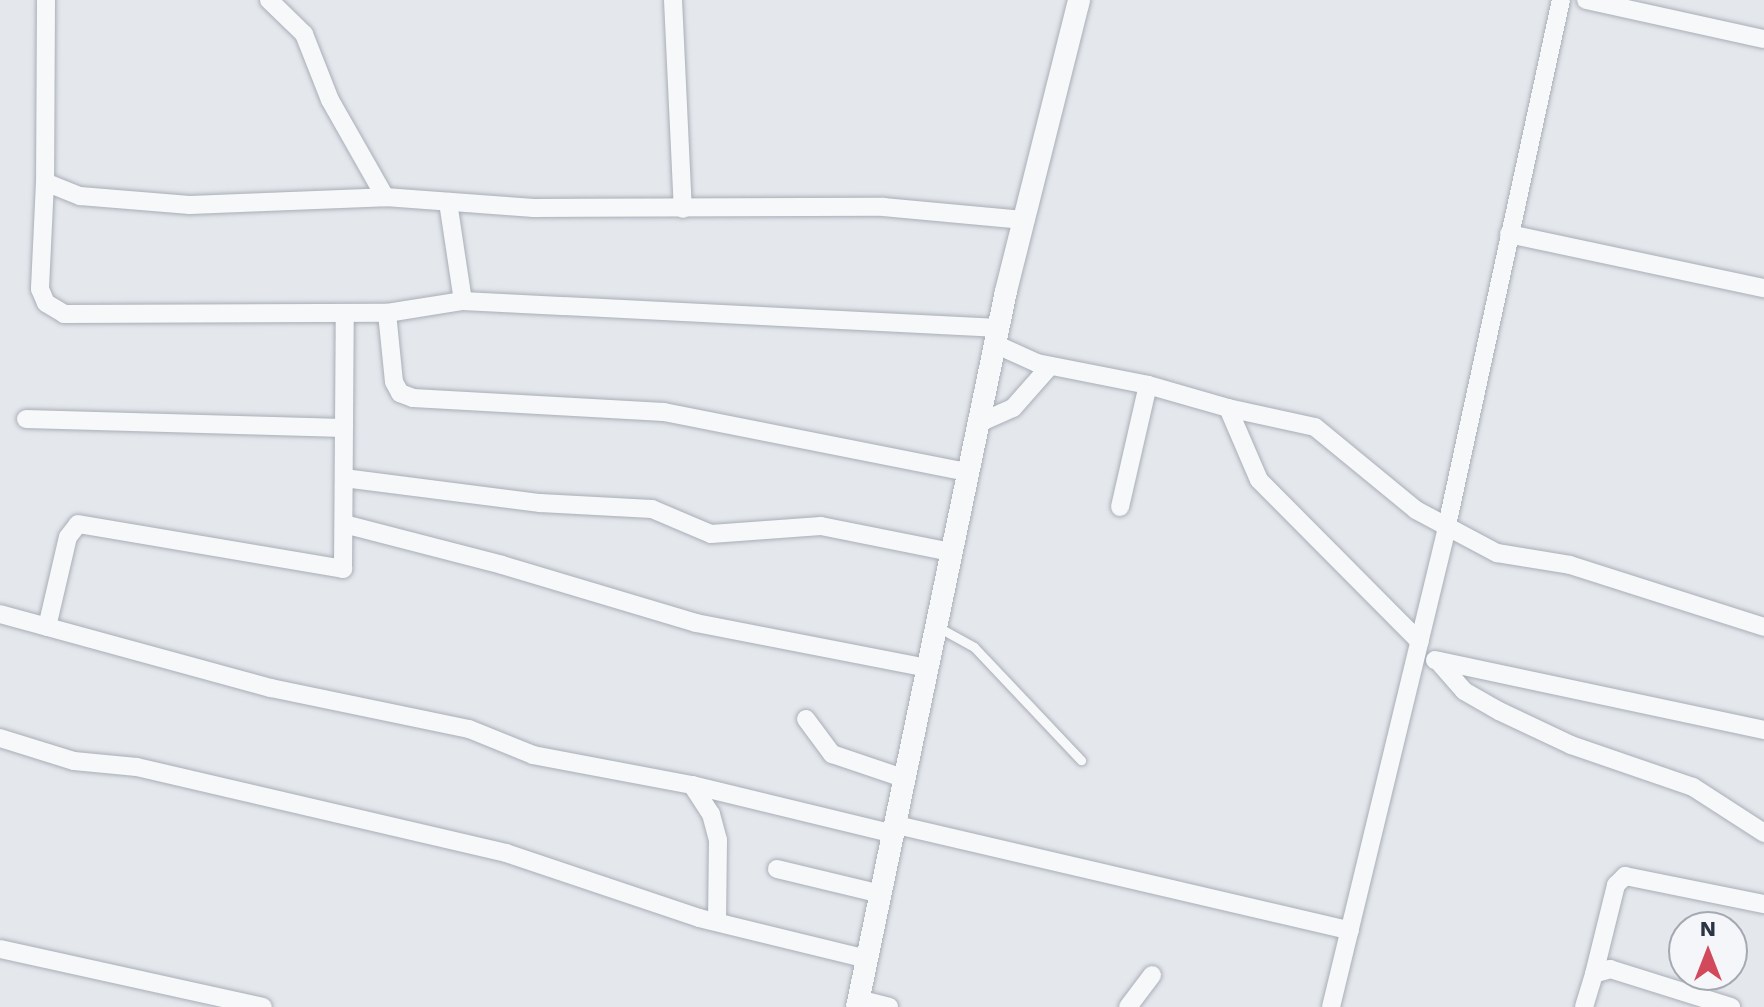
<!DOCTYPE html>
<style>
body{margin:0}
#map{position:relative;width:1764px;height:1007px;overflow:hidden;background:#e4e7ec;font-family:"Work Sans",sans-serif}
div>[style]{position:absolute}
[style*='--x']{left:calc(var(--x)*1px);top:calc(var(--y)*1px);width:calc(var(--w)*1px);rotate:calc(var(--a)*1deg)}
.roads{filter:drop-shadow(0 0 2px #a9aeb7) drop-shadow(0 0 2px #a9aeb7)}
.service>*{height:9px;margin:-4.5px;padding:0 4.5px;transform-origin:4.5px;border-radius:4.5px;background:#f7f8fa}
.minor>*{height:18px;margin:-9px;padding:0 9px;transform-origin:9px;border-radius:9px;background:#f7f8fa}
.tertiary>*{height:22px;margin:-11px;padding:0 11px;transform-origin:11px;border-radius:11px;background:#f7f8fa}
span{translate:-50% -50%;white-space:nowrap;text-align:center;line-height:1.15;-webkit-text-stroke:7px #f4f6f9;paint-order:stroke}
.north{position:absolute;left:1668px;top:911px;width:80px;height:80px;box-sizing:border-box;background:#f4f6f9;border:2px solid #a4a8b1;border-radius:50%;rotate:0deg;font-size:22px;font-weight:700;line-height:32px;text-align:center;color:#2b3445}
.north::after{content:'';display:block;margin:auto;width:28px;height:36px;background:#d1495b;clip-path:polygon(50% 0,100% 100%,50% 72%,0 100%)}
</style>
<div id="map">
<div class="roads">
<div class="service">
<i style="--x:936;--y:626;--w:43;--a:28.9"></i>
<i style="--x:974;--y:647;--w:156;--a:46.6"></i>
</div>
<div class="minor">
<i style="--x:46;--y:0;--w:182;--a:90.3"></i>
<i style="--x:45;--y:182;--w:38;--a:22"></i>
<i style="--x:80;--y:196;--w:110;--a:4.7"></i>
<i style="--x:190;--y:205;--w:195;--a:-2.3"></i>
<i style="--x:385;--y:197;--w:149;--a:4.2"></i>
<i style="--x:534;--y:208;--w:350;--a:-0.2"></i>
<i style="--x:884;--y:207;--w:142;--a:5.3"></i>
<i style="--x:269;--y:0;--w:49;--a:44.2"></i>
<i style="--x:304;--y:34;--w:71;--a:68.5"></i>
<i style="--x:330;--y:100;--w:112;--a:60.4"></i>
<i style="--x:673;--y:0;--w:209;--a:87.3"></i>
<i style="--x:1586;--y:0;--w:182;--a:12.4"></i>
<i style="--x:45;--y:182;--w:107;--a:92.7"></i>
<i style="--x:40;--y:289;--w:15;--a:67"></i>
<i style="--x:46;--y:303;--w:21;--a:31"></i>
<i style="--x:64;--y:314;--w:323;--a:-0.2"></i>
<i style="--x:387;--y:313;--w:77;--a:-9"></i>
<i style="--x:463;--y:301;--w:537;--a:2.88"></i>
<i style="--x:448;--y:202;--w:100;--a:81.4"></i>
<i style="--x:1509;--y:234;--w:261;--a:12"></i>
<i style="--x:387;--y:313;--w:69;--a:84.2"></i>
<i style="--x:394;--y:382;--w:13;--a:61"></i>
<i style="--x:400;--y:393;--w:14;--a:21"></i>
<i style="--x:413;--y:398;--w:251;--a:3.2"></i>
<i style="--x:664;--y:412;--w:310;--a:11.2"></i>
<i style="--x:995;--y:344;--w:46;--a:24.3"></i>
<i style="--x:1037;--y:363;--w:113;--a:11.2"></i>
<i style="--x:1148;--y:385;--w:83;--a:16"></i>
<i style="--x:1228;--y:408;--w:78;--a:66.7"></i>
<i style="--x:1259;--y:480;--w:228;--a:45.2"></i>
<i style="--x:1228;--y:408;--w:89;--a:12.3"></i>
<i style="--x:1315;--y:427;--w:131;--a:39.4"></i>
<i style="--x:1416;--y:510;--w:92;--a:28"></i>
<i style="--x:1497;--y:553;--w:74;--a:9.3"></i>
<i style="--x:1570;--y:565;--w:204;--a:17.7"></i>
<i style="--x:26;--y:419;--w:318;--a:1.6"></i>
<i style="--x:979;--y:423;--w:37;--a:-24"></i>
<i style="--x:1013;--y:408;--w:56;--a:-48.6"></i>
<i style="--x:344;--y:478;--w:198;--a:7.3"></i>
<i style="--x:540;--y:503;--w:112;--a:3.1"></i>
<i style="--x:652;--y:509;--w:64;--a:23"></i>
<i style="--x:711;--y:534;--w:110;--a:-4.2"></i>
<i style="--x:821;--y:526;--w:133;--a:11.3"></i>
<i style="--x:1120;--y:507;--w:125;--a:-77.1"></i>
<i style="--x:344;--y:524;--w:163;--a:14.5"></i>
<i style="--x:502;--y:565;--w:202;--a:16.6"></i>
<i style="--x:696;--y:623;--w:236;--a:11"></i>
<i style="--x:0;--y:614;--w:281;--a:15.3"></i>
<i style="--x:271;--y:688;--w:202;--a:11.7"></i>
<i style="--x:469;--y:729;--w:69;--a:22.1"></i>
<i style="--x:533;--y:755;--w:162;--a:10.7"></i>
<i style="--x:692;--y:785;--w:209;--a:13.6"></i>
<i style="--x:47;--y:627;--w:92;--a:-76.9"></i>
<i style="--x:68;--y:537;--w:16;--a:-52"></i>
<i style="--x:78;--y:524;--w:269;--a:9.6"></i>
<i style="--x:343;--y:569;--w:255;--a:-89.6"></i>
<i style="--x:1435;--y:660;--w:336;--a:12"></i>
<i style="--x:1438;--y:661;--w:40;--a:49"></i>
<i style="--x:1464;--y:691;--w:40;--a:29.7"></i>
<i style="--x:1499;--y:711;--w:80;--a:25.3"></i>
<i style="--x:1571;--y:745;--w:129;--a:19"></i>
<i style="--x:1693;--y:787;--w:85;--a:32.9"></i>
<i style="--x:806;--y:719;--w:44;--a:53.4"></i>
<i style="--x:832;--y:754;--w:78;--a:18.7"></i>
<i style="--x:0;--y:738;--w:77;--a:17.3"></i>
<i style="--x:74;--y:761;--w:63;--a:5.4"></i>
<i style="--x:137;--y:767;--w:379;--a:13.1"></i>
<i style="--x:506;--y:853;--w:204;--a:18.6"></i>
<i style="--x:699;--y:918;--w:173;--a:13.7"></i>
<i style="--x:692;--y:785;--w:35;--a:57"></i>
<i style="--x:711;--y:814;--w:27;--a:75"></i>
<i style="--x:718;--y:840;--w:82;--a:90.7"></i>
<i style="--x:897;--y:825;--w:465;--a:13.1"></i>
<i style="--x:777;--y:869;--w:107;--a:13.5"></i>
<i style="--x:0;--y:949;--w:269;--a:12.4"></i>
<i style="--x:1594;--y:974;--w:92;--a:-76.1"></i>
<i style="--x:1616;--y:885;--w:13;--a:-45"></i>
<i style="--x:1625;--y:876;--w:142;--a:11.4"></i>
<i style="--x:858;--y:999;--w:32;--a:14"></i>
<i style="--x:1128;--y:1007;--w:40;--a:-53"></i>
<i style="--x:1331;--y:1007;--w:491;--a:-76.4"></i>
<i style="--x:1446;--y:530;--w:542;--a:-77.76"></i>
<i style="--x:1584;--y:1007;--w:34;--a:-73"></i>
<i style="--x:1594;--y:974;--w:17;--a:-17"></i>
<i style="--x:1610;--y:969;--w:127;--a:17.4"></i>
</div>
<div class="tertiary">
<i style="--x:857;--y:1007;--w:731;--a:-78.24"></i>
<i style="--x:1006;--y:291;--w:300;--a:-75.9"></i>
</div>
</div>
<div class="north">N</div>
</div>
